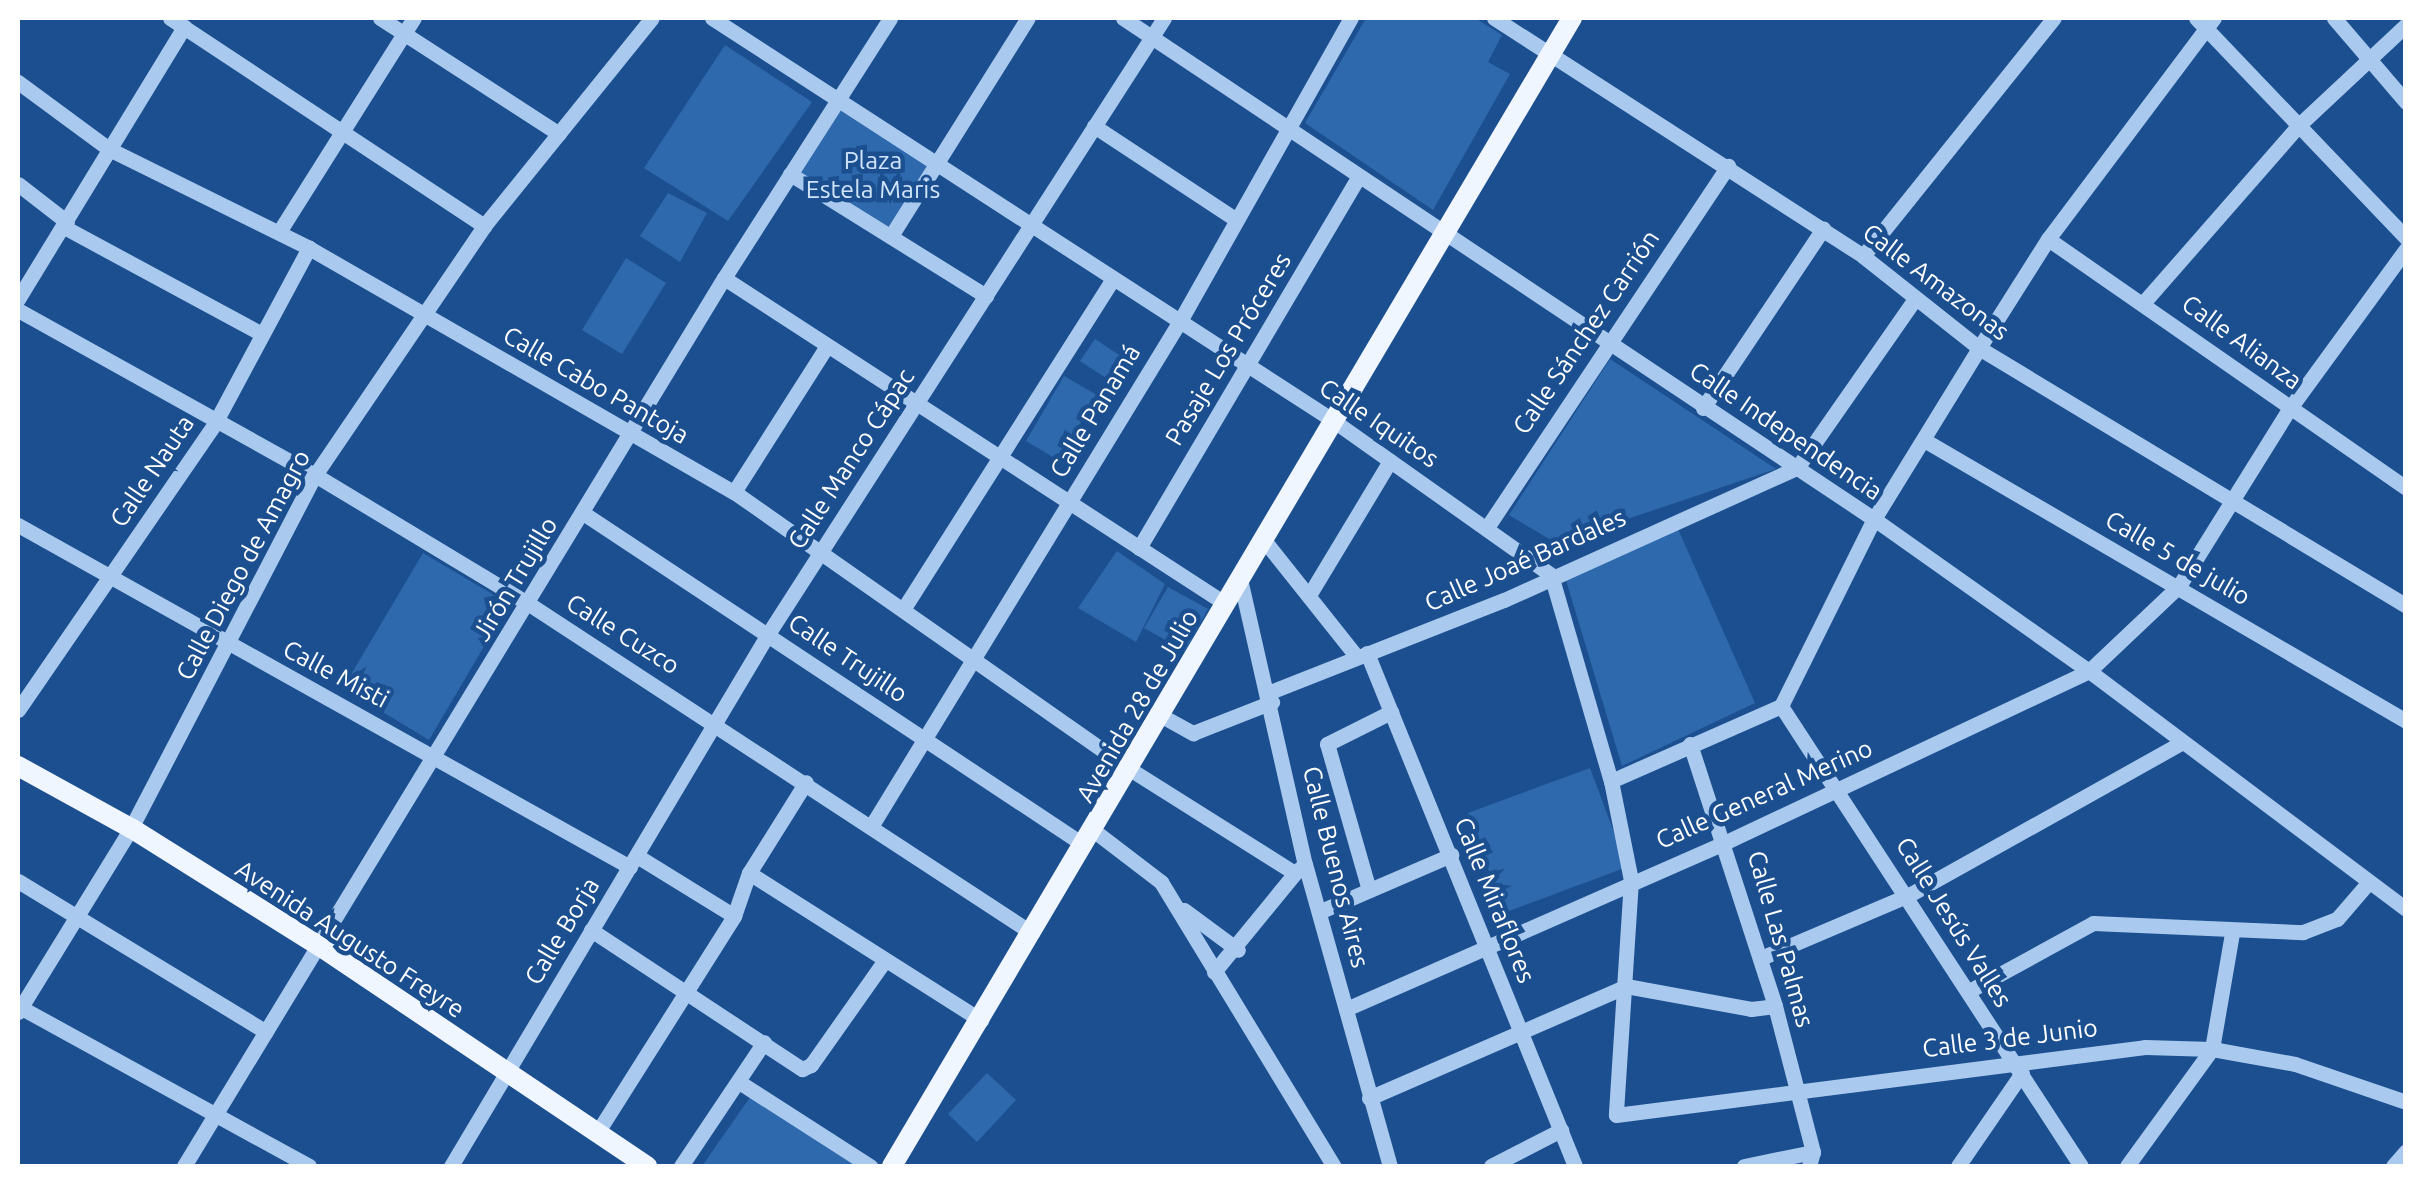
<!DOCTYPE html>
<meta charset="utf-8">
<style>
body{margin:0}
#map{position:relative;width:2423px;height:1184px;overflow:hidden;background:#1b4f8f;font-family:Ubuntu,sans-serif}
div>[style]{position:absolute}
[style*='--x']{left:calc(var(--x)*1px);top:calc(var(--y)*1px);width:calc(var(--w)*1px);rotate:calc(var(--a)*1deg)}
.green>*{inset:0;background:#2e69ad}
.minor>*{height:15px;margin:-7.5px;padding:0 7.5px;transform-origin:7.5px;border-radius:7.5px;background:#a9c9ee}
.major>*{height:20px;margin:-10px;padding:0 10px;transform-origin:10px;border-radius:10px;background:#f0f6ff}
span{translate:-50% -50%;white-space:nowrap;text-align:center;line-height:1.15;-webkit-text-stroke:9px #1b4f8f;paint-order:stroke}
.park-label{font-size:25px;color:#cfe3fa}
.street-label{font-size:25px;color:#fff}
.frame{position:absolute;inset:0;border:20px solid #fff;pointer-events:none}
</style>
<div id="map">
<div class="green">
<i style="clip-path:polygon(1366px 18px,1475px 18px,1502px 35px,1488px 62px,1510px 74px,1433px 210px,1305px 123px)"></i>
<i style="clip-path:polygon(725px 45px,812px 102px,728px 221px,644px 168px)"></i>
<i style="clip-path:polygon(839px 109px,933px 168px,896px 236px,798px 172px)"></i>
<i style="clip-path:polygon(668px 193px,707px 213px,680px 262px,640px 236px)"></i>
<i style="clip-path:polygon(626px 258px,666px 283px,622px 354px,582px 330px)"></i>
<i style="clip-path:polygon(1095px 339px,1130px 362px,1115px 384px,1080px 361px)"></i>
<i style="clip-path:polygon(1610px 359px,1776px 469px,1556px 543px,1509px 515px)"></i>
<i style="clip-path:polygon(1064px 376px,1097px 395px,1078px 427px,1093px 437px,1073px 469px,1026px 441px)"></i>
<i style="clip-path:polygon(1678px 529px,1755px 703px,1622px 766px,1565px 577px)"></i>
<i style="clip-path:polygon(1117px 551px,1165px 584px,1136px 642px,1078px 608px)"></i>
<i style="clip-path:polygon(423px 553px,509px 604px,429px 740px,343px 688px)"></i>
<i style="clip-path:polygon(1168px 587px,1208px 609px,1185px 651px,1144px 628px)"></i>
<i style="clip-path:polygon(1590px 768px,1627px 867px,1504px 913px,1468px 813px)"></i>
<i style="clip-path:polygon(987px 1073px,1016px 1100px,977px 1142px,948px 1114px)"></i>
<i style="clip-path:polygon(751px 1096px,859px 1166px,702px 1166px)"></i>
</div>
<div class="minor">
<i style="--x:170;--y:18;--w:377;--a:33.5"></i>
<i style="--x:380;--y:18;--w:213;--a:32.9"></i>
<i style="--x:712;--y:18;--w:738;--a:32.94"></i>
<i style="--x:1331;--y:419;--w:270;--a:35.3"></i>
<i style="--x:1551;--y:575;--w:215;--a:73.8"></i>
<i style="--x:1611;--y:781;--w:101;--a:78.6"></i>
<i style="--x:1631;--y:880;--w:235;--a:93.7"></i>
<i style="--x:1616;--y:1115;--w:533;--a:-7.32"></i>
<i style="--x:2145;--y:1047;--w:67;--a:1.7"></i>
<i style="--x:2212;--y:1049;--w:84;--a:10.2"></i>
<i style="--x:2295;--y:1064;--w:117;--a:18.9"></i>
<i style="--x:1123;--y:18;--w:903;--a:33.71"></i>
<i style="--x:1874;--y:519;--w:263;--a:35.3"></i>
<i style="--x:2089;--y:671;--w:396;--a:36.9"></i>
<i style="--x:1494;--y:18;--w:439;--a:32.8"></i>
<i style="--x:1863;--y:256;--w:148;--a:38.4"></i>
<i style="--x:1979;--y:348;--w:499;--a:31.1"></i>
<i style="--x:2196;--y:18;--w:304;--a:46.3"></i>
<i style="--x:2334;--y:18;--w:111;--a:49.4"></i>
<i style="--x:18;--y:82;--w:113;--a:36.4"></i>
<i style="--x:109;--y:149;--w:223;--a:26.3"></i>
<i style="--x:309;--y:248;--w:490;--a:29.9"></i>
<i style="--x:734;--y:492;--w:481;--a:35"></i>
<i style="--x:1128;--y:768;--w:197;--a:32.2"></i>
<i style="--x:1295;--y:873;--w:13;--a:-42"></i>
<i style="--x:1094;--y:126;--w:169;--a:33.4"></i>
<i style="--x:790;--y:174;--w:231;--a:31.9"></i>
<i style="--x:18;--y:184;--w:62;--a:37.8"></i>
<i style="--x:64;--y:227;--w:225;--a:28.4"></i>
<i style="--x:279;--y:232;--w:253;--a:-57.8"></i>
<i style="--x:891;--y:236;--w:257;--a:-57.9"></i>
<i style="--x:2048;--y:239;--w:436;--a:34.8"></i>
<i style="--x:1863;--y:256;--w:305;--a:-51.3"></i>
<i style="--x:724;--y:278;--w:599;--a:33"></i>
<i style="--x:18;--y:299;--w:319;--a:-58.6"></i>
<i style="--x:2144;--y:302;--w:235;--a:-48.8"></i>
<i style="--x:2299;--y:125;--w:146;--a:-43.1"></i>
<i style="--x:18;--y:310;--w:340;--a:29.1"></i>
<i style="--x:315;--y:475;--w:250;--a:31.1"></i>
<i style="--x:529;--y:604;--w:601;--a:33.19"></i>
<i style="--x:1703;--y:408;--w:216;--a:-56.2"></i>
<i style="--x:1924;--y:440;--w:558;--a:30.24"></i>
<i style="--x:734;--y:492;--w:173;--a:-57.5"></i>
<i style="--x:583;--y:513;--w:601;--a:33.53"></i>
<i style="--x:18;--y:525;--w:701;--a:29.2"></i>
<i style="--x:1488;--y:526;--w:433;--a:-56.3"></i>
<i style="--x:1263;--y:539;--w:151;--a:51.5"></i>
<i style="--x:1139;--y:548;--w:432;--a:-59.4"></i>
<i style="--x:1240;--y:579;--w:292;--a:77.2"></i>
<i style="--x:1305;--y:864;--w:314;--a:74.3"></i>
<i style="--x:1311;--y:592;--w:153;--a:-58.9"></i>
<i style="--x:904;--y:608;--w:390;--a:-57.6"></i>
<i style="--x:1367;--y:653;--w:554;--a:67.93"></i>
<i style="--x:1270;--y:692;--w:251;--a:-21.5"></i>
<i style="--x:1504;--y:600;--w:321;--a:-24.3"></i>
<i style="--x:1797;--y:468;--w:203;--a:-55.1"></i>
<i style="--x:1781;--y:706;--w:549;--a:56.89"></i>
<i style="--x:18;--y:710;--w:348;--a:-55.5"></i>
<i style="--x:215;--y:423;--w:199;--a:-61.8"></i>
<i style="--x:1160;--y:715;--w:38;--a:29"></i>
<i style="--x:1193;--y:733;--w:85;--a:-21.4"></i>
<i style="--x:1690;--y:744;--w:275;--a:72"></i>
<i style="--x:1775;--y:1006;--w:151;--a:75.4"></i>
<i style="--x:1813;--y:1152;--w:15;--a:106"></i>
<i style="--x:1611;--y:781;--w:186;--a:-23.8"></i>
<i style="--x:1781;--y:706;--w:209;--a:-63.6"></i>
<i style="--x:1874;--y:519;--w:201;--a:-58.4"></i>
<i style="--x:1979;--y:348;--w:129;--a:-57.7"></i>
<i style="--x:2048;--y:239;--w:276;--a:-53.1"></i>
<i style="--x:872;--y:825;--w:591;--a:-58.57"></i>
<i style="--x:1180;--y:321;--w:348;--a:-60.6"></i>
<i style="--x:1093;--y:830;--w:86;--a:37.4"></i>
<i style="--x:1161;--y:882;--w:333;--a:58.7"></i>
<i style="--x:637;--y:856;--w:114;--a:31.7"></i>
<i style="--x:749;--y:873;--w:275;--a:32.4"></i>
<i style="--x:18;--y:881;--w:290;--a:31.3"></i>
<i style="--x:1369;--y:890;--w:152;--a:-106"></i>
<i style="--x:1327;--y:744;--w:72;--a:-26.6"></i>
<i style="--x:1184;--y:910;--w:67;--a:36.5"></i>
<i style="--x:1321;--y:911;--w:142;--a:-23.3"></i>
<i style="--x:591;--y:930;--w:253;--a:33.4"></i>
<i style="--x:802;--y:1069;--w:10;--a:-24"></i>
<i style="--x:811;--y:1065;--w:128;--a:-54.8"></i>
<i style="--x:1761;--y:958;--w:161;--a:-23.1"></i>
<i style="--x:1909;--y:895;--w:312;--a:-29.2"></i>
<i style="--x:1214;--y:972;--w:128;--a:-50.7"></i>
<i style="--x:1969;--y:991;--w:141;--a:-28.7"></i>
<i style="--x:2093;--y:923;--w:210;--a:2.5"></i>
<i style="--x:2303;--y:932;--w:36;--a:-21"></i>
<i style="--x:2337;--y:919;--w:48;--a:-49.3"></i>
<i style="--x:18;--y:1006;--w:332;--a:28.8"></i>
<i style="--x:1346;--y:1009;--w:415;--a:-23.7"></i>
<i style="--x:1726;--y:842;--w:401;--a:-25.2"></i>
<i style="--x:2089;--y:671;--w:124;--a:-43.4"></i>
<i style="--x:2179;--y:586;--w:210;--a:-58.1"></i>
<i style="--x:2290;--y:408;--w:197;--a:-53.9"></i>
<i style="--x:18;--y:1012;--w:216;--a:-58.4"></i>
<i style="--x:131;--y:828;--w:398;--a:-62.5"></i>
<i style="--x:315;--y:475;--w:301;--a:-55.8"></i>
<i style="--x:484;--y:226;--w:267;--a:-51.1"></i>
<i style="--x:739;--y:1082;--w:156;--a:32.7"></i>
<i style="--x:1369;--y:1098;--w:280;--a:-23.5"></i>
<i style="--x:1626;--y:986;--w:127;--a:10.4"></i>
<i style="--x:1751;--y:1009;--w:24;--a:-7"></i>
<i style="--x:597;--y:1133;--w:257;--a:-57.7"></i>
<i style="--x:734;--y:916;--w:46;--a:-70.8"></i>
<i style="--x:749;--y:873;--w:107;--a:-57.9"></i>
<i style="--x:184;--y:1166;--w:1039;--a:-58.7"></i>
<i style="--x:724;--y:278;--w:308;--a:-57.4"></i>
<i style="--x:451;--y:1166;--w:619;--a:-59.21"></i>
<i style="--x:768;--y:634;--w:732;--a:-57.26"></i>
<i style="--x:681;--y:1166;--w:149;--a:-56.2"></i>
<i style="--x:1491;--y:1166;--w:79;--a:-27.2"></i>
<i style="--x:1744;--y:1166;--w:70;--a:-11.5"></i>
<i style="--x:1958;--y:1166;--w:113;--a:-55.5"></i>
<i style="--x:2127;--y:1166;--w:145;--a:-54"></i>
<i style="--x:2212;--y:1049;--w:118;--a:-80.2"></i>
<i style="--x:2393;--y:1166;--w:20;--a:-49"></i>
</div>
<div class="major">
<i style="--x:18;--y:766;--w:129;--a:28.8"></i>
<i style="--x:131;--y:828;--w:224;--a:32.1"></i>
<i style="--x:321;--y:947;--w:393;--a:33.9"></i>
<i style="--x:892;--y:1166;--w:1334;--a:-59.36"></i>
</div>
<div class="park-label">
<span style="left:873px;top:175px">Plaza<br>Estela Maris</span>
</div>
<div class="street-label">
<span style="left:1936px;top:282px;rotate:37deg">Calle Amazonas</span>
<span style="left:1586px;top:332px;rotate:-56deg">Calle Sánchez Carrión</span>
<span style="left:2242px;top:342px;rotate:36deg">Calle Alianza</span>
<span style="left:1228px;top:349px;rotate:-59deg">Pasaje Los Próceres</span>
<span style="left:596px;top:385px;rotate:30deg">Calle Cabo Pantoja</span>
<span style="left:1095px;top:411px;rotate:-59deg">Calle Panamá</span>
<span style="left:1379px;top:423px;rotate:34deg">Calle Iquitos</span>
<span style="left:1786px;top:431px;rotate:34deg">Calle Independencia</span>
<span style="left:851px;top:459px;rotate:-57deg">Calle Manco Cápac</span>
<span style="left:152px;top:471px;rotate:-56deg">Calle Nauta</span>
<span style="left:2178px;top:558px;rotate:30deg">Calle 5 de julio</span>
<span style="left:1525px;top:560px;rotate:-24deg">Calle Joaé Bardales</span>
<span style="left:243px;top:565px;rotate:-62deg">Calle Diego de Amagro</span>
<span style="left:515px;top:579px;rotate:-59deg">Jirón Trujillo</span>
<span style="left:623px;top:634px;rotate:32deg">Calle Cuzco</span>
<span style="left:848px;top:658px;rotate:34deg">Calle Trujillo</span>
<span style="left:336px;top:674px;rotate:28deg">Calle Misti</span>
<span style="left:1137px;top:706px;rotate:-60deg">Avenida 28 de Julio</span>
<span style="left:1764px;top:794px;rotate:-24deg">Calle General Merino</span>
<span style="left:1336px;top:867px;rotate:76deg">Calle Buenos Aires</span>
<span style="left:1495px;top:900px;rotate:68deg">Calle Miraflores</span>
<span style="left:1954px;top:922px;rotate:58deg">Calle Jesús Valles</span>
<span style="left:562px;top:931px;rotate:-59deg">Calle Borja</span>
<span style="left:350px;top:939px;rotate:33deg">Avenida Augusto Freyre</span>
<span style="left:1781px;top:939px;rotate:74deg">Calle Las Palmas</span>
<span style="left:2010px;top:1038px;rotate:-7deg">Calle 3 de Junio</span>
</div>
<div class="frame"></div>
</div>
